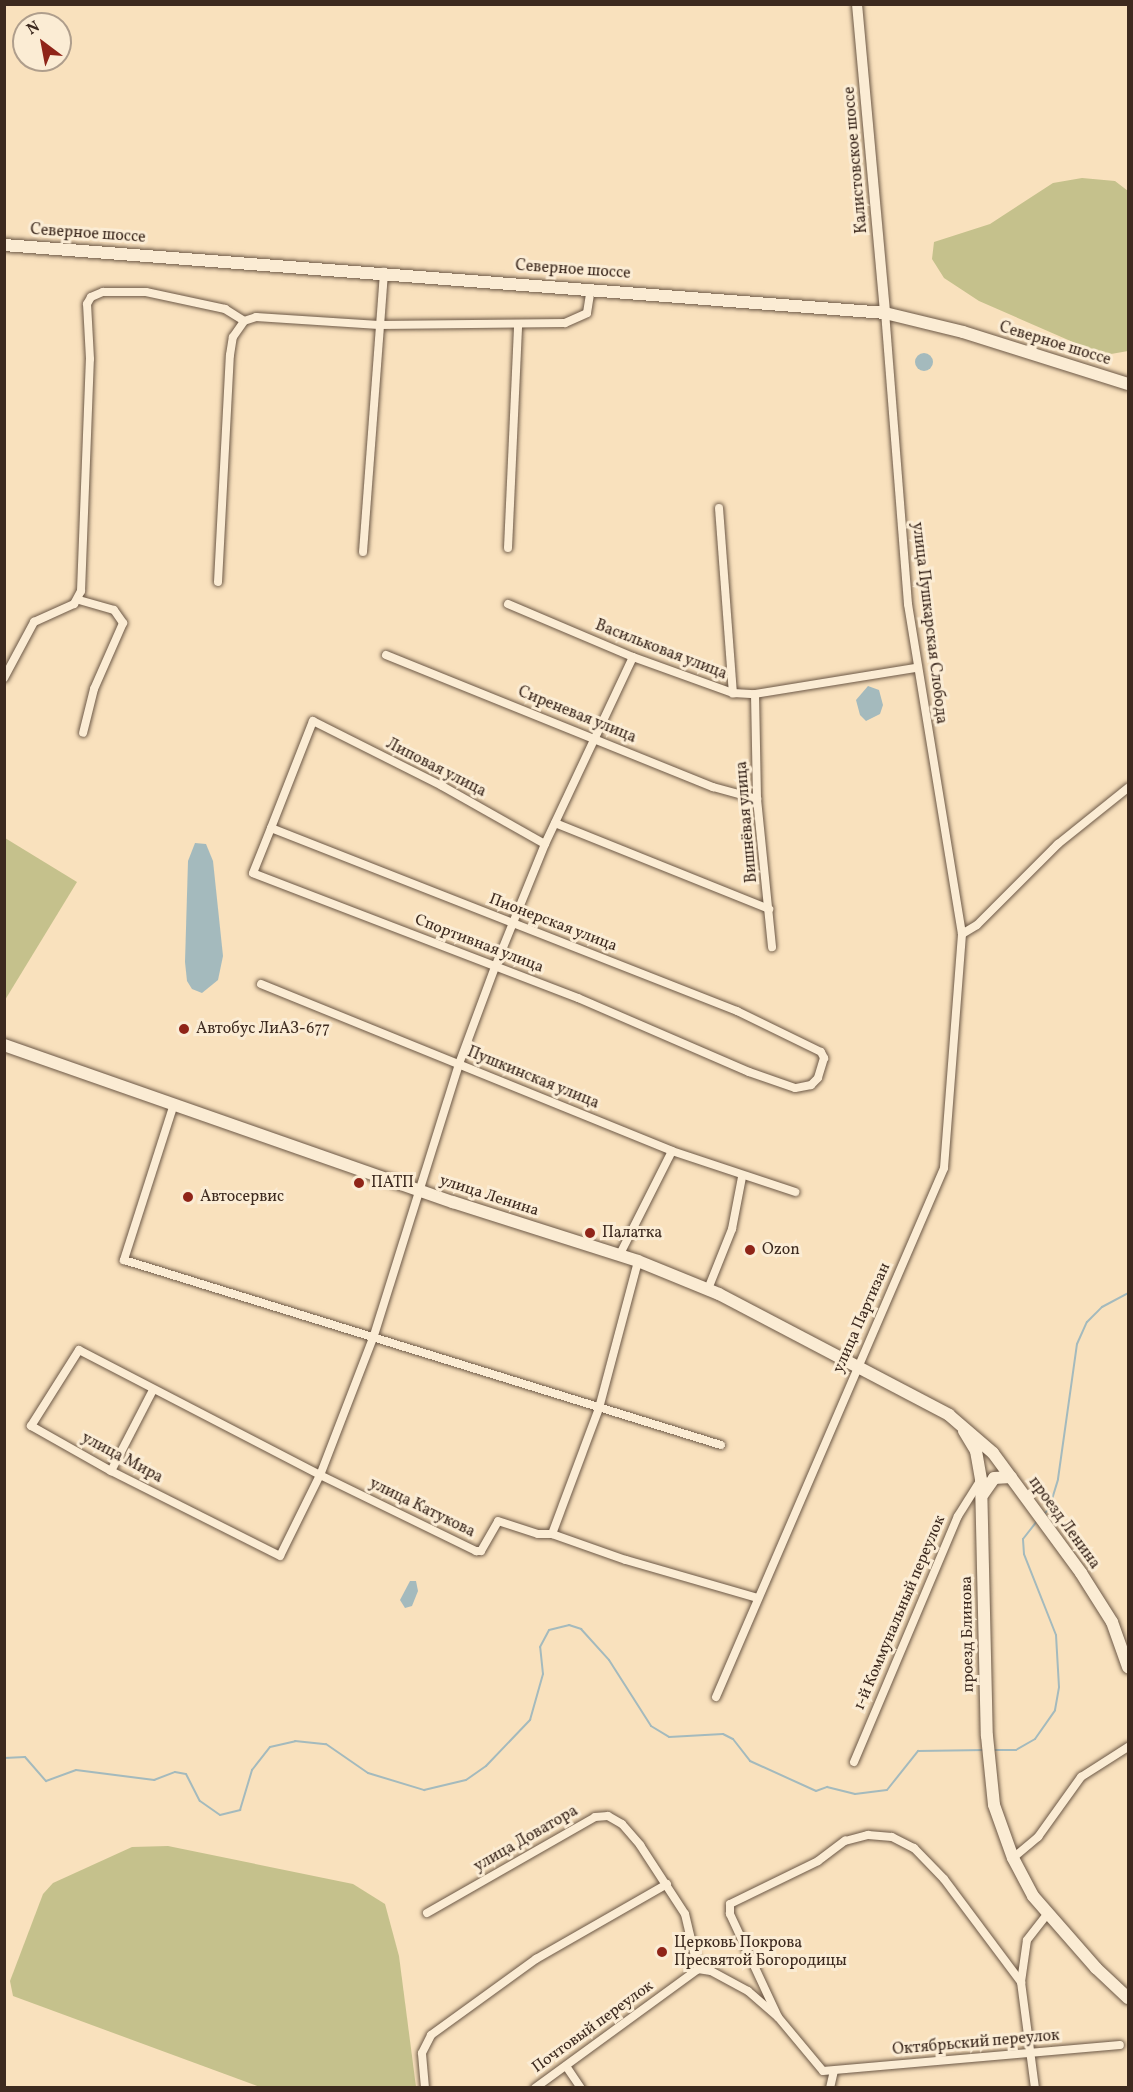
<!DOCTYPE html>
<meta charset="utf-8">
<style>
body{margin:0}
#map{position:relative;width:1133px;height:2092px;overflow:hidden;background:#f9e1bd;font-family:Vollkorn,serif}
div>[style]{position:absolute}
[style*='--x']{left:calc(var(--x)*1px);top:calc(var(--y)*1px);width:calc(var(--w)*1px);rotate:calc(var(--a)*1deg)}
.green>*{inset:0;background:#c5c18c}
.water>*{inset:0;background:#a4babd}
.round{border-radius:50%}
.stream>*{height:2px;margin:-1px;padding:0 1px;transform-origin:1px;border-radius:1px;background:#a4babd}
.roads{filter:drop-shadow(0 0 2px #6c5846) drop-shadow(0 0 2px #6c5846)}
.minor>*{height:8px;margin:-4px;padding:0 4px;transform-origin:4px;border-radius:4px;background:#fbecd4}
.tertiary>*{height:10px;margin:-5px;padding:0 5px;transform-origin:5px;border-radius:5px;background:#fbecd4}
.secondary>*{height:12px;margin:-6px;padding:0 6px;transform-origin:6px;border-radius:6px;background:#fbecd4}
.dots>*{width:16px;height:16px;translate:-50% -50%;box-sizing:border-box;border:3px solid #fbecd4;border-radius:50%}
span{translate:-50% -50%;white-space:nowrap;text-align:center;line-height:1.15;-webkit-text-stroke:6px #fbecd4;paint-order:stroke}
.street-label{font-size:16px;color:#3d2a1f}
.poi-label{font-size:16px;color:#3d2a1f}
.left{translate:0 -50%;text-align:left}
.frame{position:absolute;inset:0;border:6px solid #3d2a1f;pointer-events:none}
.north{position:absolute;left:12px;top:12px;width:60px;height:60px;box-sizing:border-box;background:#fbecd4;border:2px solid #af9e8c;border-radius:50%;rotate:328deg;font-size:16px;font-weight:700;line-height:24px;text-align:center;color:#3d2a1f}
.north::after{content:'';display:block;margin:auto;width:21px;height:27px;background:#8f2418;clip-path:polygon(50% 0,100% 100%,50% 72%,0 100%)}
</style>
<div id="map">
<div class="green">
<i style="clip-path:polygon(1082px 178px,1115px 181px,1128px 191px,1128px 351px,1111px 354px,1082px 346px,979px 301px,944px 278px,932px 259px,934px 242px,990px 224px,1053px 183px)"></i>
<i style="clip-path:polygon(5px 838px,77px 882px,5px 1000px)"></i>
<i style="clip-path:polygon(168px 1846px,353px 1884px,385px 1904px,399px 1956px,416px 2087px,260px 2087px,13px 1996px,10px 1981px,43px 1894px,53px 1883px,132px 1847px)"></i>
</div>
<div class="water">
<i class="round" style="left:915px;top:353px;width:18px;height:18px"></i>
<i style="clip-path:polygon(868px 686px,879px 690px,883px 705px,880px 714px,866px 721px,860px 715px,856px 700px)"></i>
<i style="clip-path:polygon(195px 843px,206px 844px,213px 861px,223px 956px,218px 980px,202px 993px,192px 989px,187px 981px,185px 962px,188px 861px)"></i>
<i style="clip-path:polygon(410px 1581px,416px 1581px,418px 1591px,412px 1606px,405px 1608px,400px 1600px)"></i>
</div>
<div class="stream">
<i style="--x:1043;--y:1515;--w:8;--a:-45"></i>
<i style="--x:1049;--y:1509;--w:31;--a:-73"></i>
<i style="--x:1058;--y:1479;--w:136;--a:-82"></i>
<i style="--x:1077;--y:1344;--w:24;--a:-66"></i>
<i style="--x:1087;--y:1322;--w:21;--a:-45"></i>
<i style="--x:1102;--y:1307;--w:30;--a:-28"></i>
<i style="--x:994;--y:1750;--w:22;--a:0"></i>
<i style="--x:1016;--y:1750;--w:22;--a:-30"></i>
<i style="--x:1035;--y:1739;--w:35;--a:-55"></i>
<i style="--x:1055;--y:1710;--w:23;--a:-80"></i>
<i style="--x:1059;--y:1687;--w:52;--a:-93.3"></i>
<i style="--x:1056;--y:1635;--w:87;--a:-111.6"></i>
<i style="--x:1024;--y:1554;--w:15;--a:-94"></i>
<i style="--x:1023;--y:1539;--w:23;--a:-52"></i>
<i style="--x:4;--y:1758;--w:21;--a:-3"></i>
<i style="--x:25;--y:1757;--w:32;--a:49"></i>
<i style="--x:46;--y:1781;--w:32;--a:-20"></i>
<i style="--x:76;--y:1770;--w:79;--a:7.3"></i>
<i style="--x:154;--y:1780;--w:22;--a:-21"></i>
<i style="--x:175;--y:1772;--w:11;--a:10"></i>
<i style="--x:186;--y:1774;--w:30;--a:63"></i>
<i style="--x:200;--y:1801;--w:24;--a:35"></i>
<i style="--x:220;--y:1815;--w:21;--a:-14"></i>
<i style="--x:240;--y:1810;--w:42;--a:-73.3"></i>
<i style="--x:252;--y:1770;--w:29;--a:-52"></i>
<i style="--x:270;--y:1747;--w:26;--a:-13"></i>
<i style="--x:295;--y:1741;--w:31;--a:6"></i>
<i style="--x:326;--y:1744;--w:51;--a:34.6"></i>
<i style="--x:368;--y:1773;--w:59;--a:16.9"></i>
<i style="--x:424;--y:1790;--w:43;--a:-13.4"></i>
<i style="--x:466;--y:1780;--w:24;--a:-35"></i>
<i style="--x:486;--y:1766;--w:64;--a:-46.3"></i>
<i style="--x:530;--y:1720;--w:48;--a:-74.2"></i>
<i style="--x:543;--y:1674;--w:27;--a:-96"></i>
<i style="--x:540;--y:1647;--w:19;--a:-62"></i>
<i style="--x:549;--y:1630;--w:21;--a:-14"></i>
<i style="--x:569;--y:1625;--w:13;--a:18"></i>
<i style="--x:581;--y:1629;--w:42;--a:47.9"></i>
<i style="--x:609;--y:1660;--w:78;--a:57.5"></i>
<i style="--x:651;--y:1726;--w:21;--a:31"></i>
<i style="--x:669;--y:1737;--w:54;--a:-3.2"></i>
<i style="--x:723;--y:1734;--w:11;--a:27"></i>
<i style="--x:733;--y:1739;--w:28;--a:52"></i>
<i style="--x:750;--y:1761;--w:72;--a:24.4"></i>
<i style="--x:816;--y:1791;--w:12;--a:-20"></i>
<i style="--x:827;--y:1787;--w:29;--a:14"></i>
<i style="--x:855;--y:1794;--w:32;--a:-7"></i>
<i style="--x:887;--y:1790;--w:50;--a:-51.5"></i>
<i style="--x:918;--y:1751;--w:67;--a:-0.9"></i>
</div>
<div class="roads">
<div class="minor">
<i style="--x:719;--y:508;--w:186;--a:85.7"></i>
<i style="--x:508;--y:548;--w:224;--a:-87.4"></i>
<i style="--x:363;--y:552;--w:281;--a:-85.7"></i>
<i style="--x:218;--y:582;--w:227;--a:-87"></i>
<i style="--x:230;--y:355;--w:18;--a:-81"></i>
<i style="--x:233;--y:337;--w:19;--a:-55"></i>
<i style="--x:244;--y:321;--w:13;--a:-18"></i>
<i style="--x:256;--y:317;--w:123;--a:3.7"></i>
<i style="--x:379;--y:325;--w:186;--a:-0.6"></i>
<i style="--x:565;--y:323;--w:24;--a:-24"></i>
<i style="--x:587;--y:313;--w:25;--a:-81"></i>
<i style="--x:79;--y:600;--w:36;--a:16"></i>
<i style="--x:114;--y:610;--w:16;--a:55"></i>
<i style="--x:123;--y:623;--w:72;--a:113.7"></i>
<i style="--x:94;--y:689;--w:45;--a:104"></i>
<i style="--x:508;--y:604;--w:136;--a:23"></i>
<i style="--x:633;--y:657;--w:106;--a:19.8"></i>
<i style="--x:733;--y:693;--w:22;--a:3"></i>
<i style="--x:755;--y:694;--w:163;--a:-9.2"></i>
<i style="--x:386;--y:655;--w:353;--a:22"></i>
<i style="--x:713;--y:787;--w:46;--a:15.3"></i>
<i style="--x:633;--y:657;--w:207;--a:115.2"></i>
<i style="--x:545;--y:844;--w:133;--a:112.1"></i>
<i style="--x:495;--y:967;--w:103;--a:110.4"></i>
<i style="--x:459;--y:1064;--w:287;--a:107.4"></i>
<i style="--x:373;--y:1338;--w:147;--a:111.1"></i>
<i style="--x:320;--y:1475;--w:90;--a:116.3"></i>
<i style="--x:280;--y:1556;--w:189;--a:-153.3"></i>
<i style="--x:111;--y:1471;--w:92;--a:-150.6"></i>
<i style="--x:31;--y:1426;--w:90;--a:-57.7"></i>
<i style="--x:79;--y:1350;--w:271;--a:27.4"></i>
<i style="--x:320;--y:1475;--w:174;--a:26"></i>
<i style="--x:476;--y:1551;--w:5;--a:0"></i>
<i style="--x:481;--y:1551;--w:34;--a:-60"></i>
<i style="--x:498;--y:1521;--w:42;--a:18"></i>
<i style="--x:538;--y:1534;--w:14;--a:0"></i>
<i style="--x:552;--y:1534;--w:78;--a:19.4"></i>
<i style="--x:626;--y:1560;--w:137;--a:16.1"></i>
<i style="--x:4;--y:678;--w:64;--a:-61.8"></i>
<i style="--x:34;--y:622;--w:44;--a:-24.2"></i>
<i style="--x:74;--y:604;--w:15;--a:-62"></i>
<i style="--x:81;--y:591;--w:232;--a:-87.8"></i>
<i style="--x:90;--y:359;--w:55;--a:-93.1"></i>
<i style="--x:87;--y:304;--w:8;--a:-60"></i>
<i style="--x:91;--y:297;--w:13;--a:-23"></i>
<i style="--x:103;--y:292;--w:43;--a:0"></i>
<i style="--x:146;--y:292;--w:81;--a:12.1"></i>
<i style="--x:225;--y:309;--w:22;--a:32"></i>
<i style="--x:755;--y:694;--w:105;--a:88.9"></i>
<i style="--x:757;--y:799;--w:149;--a:84.2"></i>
<i style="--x:555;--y:823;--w:231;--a:21.9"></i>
<i style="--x:271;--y:828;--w:501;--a:21.44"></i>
<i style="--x:737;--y:1011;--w:93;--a:26"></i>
<i style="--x:821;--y:1052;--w:7;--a:63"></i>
<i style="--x:824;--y:1058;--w:21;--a:107"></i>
<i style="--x:818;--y:1078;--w:10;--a:135"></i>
<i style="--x:811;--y:1085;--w:16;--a:169"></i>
<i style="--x:795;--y:1088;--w:49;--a:-160.8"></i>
<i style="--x:749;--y:1072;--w:186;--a:-156.6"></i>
<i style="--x:578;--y:998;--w:348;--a:-159"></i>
<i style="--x:253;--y:873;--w:48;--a:-68.2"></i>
<i style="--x:271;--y:828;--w:115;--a:-68.6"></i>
<i style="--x:313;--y:721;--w:144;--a:26.7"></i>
<i style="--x:442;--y:786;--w:118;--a:29.4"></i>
<i style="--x:962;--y:934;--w:17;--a:-31"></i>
<i style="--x:977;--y:925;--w:115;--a:-45"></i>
<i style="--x:1058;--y:844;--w:90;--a:-38.7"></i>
<i style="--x:261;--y:984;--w:444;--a:22.1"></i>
<i style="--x:672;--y:1151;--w:130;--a:18.4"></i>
<i style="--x:173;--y:1107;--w:161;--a:107.8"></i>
<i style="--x:124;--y:1260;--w:625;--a:17.22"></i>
<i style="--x:620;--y:1254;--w:115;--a:-63.2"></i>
<i style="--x:708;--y:1289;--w:65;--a:-68.2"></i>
<i style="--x:732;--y:1229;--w:53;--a:-79.1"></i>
<i style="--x:111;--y:1471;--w:91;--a:-62.6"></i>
<i style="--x:552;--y:1534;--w:134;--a:-69.5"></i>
<i style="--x:599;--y:1408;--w:152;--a:-75.1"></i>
<i style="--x:716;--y:1697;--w:576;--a:-66.68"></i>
<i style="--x:944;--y:1168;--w:235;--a:-85.6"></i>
<i style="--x:962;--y:934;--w:334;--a:-99.3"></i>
<i style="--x:908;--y:604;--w:292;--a:-94.5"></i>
<i style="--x:854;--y:1762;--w:267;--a:-67.1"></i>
<i style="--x:958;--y:1516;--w:41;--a:-57.8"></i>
<i style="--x:1013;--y:1858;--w:33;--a:-40"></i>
<i style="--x:1038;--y:1837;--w:74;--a:-54.4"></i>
<i style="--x:1081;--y:1777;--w:56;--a:-32.6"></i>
<i style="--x:427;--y:1913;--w:193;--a:-29.7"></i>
<i style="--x:595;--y:1817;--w:13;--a:-4"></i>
<i style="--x:608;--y:1816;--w:16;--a:30"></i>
<i style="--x:622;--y:1824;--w:28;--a:49"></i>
<i style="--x:640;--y:1845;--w:82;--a:56.9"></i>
<i style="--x:685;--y:1914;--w:57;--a:76.7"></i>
<i style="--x:698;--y:1969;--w:13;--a:9"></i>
<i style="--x:711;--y:1971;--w:42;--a:28.4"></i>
<i style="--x:748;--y:1991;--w:40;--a:41"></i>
<i style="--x:778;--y:2017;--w:70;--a:50.2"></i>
<i style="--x:823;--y:2071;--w:298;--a:-5"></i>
<i style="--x:1021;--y:1982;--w:42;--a:-81.9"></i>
<i style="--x:1027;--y:1940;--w:33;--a:-52"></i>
<i style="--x:778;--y:2017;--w:114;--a:-115"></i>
<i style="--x:730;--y:1914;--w:10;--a:-90"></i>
<i style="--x:730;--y:1904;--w:98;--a:-26"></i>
<i style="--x:818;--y:1861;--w:34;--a:-37"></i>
<i style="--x:845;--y:1841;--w:24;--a:-15"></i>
<i style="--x:868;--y:1835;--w:24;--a:5"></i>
<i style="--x:892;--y:1837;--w:25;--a:27"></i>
<i style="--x:914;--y:1848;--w:43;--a:45.9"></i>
<i style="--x:944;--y:1879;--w:129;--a:53.2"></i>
<i style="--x:1021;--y:1982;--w:107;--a:82.5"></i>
<i style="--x:566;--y:2066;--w:27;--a:56"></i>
<i style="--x:425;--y:2088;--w:35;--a:-95"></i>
<i style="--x:422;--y:2053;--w:20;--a:-63"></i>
<i style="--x:431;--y:2035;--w:130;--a:-35.9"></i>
<i style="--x:536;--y:1959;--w:151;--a:-29.8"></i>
<i style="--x:535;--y:2088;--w:202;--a:-36.1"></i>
<i style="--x:830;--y:2088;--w:17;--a:-77"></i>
</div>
<div class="tertiary">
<i style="--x:857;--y:4;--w:310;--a:84.8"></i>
</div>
<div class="secondary">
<i style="--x:4;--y:245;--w:884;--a:4.41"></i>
<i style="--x:885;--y:313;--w:80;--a:13.7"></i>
<i style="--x:963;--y:332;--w:173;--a:17.5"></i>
<i style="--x:4;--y:1045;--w:476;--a:19.3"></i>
<i style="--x:453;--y:1202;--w:194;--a:17.7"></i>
<i style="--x:638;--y:1261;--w:87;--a:22.2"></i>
<i style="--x:719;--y:1294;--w:260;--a:27.7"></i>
<i style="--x:949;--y:1415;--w:58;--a:40.8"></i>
<i style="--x:993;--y:1453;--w:149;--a:53.7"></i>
<i style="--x:1081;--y:1573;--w:58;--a:57.7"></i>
<i style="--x:1112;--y:1622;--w:48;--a:70.4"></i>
<i style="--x:964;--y:1431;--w:23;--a:59"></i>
<i style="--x:976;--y:1451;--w:29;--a:80"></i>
<i style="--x:981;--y:1480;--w:256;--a:88.7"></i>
<i style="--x:987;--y:1736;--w:69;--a:84.2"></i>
<i style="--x:994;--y:1805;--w:56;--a:70.3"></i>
<i style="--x:1013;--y:1858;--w:43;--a:62.2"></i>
<i style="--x:1033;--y:1896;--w:96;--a:48.8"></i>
<i style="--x:1096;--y:1968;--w:44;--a:43.2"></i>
<i style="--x:983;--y:1494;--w:19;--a:-55"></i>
<i style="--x:994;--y:1478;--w:17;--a:-3"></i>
</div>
</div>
<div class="dots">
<i style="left:184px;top:1029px;background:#8f2418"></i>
<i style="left:359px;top:1183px;background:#8f2418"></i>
<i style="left:188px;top:1197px;background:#8f2418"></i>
<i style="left:590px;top:1233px;background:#8f2418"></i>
<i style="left:750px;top:1250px;background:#8f2418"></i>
<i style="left:662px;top:1952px;background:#8f2418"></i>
</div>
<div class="street-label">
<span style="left:856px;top:160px;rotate:-95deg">Калистовское шоссе</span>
<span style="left:88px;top:234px;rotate:4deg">Северное шоссе</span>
<span style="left:573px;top:270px;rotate:4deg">Северное шоссе</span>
<span style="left:1055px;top:344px;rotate:17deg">Северное шоссе</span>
<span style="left:929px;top:623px;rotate:83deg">улица Пушкарская Слобода</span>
<span style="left:661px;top:650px;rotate:21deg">Васильковая улица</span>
<span style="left:577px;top:715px;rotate:22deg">Сиреневая улица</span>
<span style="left:436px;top:768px;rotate:27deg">Липовая улица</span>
<span style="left:747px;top:822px;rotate:-95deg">Вишнёвая улица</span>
<span style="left:553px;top:923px;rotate:21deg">Пионерская улица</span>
<span style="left:479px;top:944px;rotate:21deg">Спортивная улица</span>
<span style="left:533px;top:1078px;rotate:22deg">Пушкинская улица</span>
<span style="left:489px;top:1196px;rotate:18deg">улица Ленина</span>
<span style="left:862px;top:1318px;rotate:-66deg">улица Партизан</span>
<span style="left:122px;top:1458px;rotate:28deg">улица Мира</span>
<span style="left:422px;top:1508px;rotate:26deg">улица Катукова</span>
<span style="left:1064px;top:1523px;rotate:54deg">проезд Ленина</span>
<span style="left:900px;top:1613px;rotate:-67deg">1-й Коммунальный переулок</span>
<span style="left:968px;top:1634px;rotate:-91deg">проезд Блинова</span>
<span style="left:526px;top:1839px;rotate:-30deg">улица Доватора</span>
<span style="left:593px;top:2027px;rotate:-36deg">Почтовый переулок</span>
<span style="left:976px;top:2043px;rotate:-5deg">Октябрьский переулок</span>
</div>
<div class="poi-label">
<span class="left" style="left:196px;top:1029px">Автобус ЛиАЗ-677</span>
<span class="left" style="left:371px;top:1183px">ПАТП</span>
<span class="left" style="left:200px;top:1197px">Автосервис</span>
<span class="left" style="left:602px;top:1233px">Палатка</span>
<span class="left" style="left:762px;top:1250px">Ozon</span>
<span class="left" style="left:674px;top:1952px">Церковь Покрова<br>Пресвятой Богородицы</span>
</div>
<div class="frame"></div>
<div class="north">N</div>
</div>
